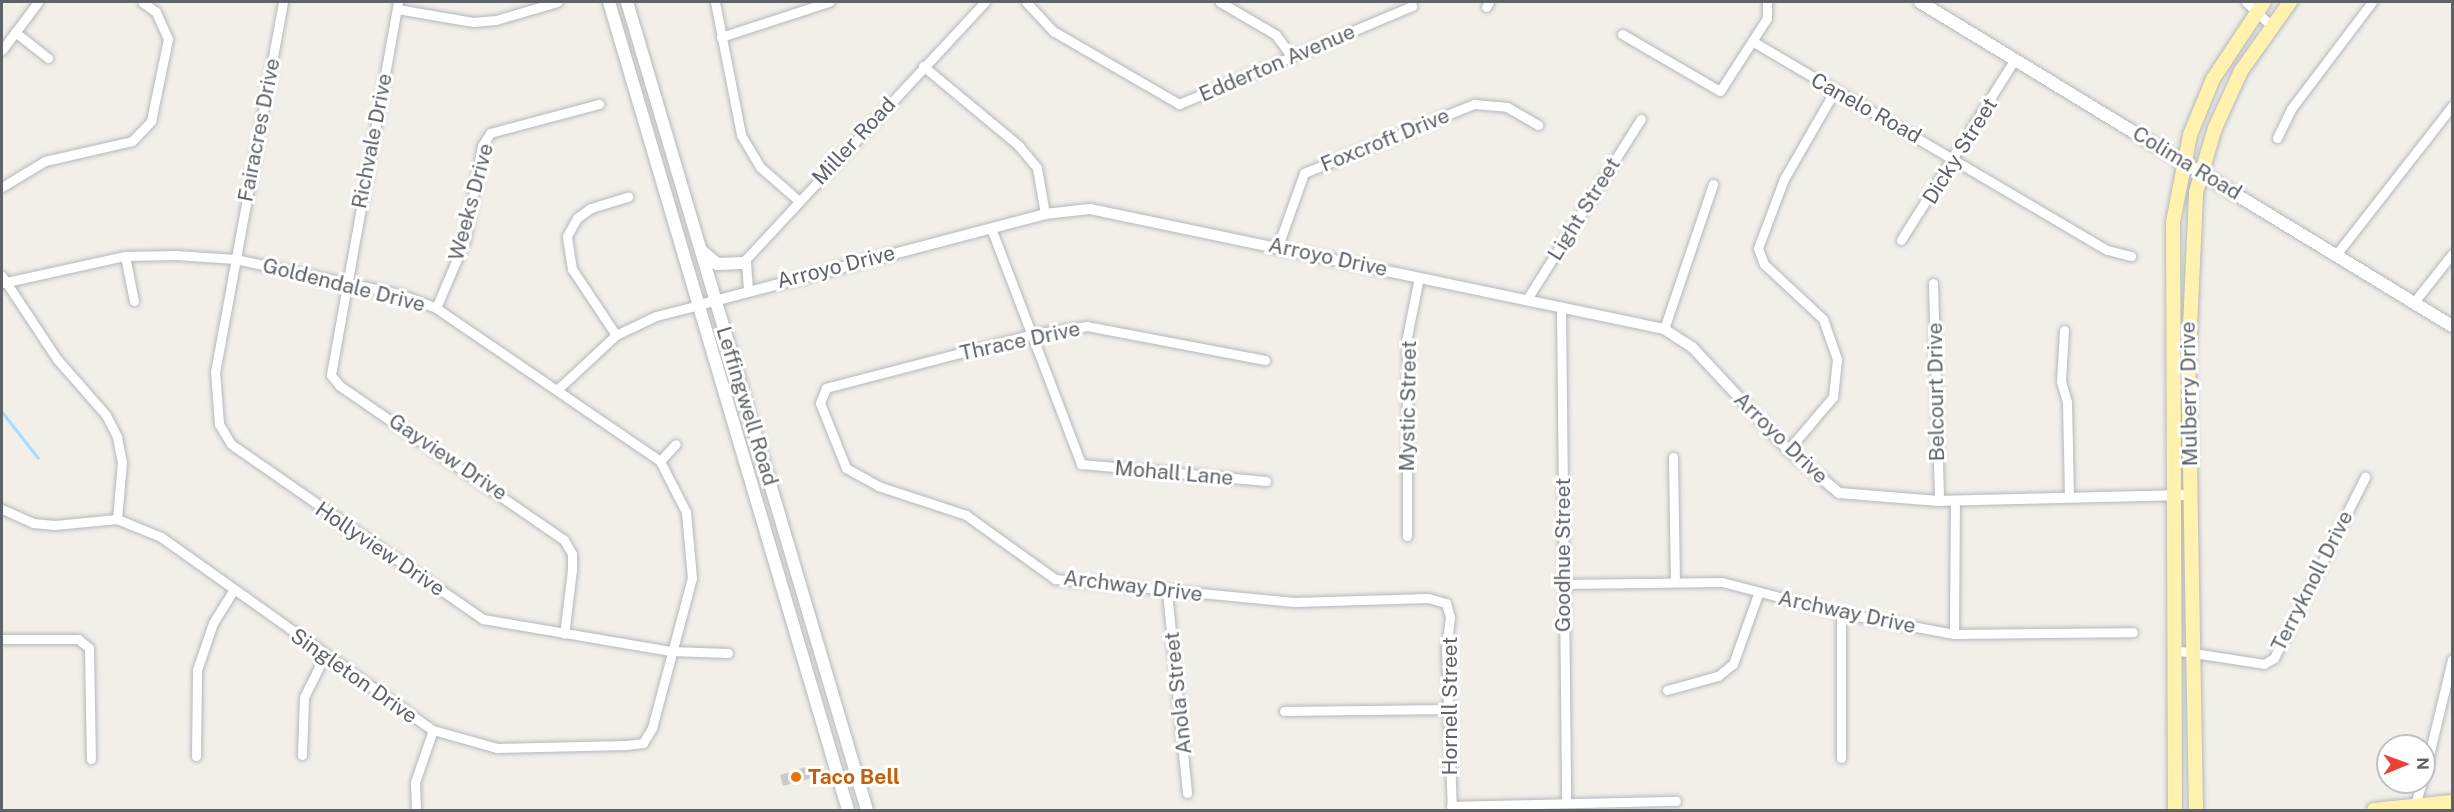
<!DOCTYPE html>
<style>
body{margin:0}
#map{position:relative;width:2454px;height:812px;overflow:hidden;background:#f1efe8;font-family:"Public Sans",sans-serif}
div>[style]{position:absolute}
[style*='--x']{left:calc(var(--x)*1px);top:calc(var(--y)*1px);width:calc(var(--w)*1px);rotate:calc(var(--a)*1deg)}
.stream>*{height:3px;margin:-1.5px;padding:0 1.5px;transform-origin:1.5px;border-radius:1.5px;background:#aadaff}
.building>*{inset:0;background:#cccac5}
.roads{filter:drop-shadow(0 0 2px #b5b8bc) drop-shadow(0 0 2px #b5b8bc)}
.minor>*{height:9px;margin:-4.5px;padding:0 4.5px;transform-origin:4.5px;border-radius:4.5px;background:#fff}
.tertiary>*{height:10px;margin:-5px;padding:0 5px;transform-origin:5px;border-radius:5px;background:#fff}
.secondary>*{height:12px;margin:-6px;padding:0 6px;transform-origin:6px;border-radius:6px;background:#fff}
.primary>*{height:14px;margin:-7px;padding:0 7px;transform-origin:7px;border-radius:7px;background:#fff2af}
.dots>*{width:16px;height:16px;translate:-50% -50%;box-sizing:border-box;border:3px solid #fff;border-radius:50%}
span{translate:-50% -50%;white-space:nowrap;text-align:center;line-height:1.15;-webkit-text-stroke:6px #fff;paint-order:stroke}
.street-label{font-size:21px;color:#5f6368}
.food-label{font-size:21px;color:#c56008;font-weight:700}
.left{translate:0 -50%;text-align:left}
.frame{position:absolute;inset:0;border:3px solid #5f6368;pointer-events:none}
.north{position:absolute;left:2376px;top:734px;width:60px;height:60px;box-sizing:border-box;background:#fff;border:2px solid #bfc1c3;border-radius:50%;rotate:89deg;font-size:16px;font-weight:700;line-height:24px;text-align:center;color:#5f6368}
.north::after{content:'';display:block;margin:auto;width:21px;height:27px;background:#ea4335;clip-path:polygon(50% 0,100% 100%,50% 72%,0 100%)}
</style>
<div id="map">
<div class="stream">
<i style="--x:2;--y:412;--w:58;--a:52"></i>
</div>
<div class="building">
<i style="clip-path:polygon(809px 766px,812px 778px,783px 786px,780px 775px)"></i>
</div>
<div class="roads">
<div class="minor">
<i style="--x:283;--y:2;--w:375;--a:100.4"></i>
<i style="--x:215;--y:371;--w:53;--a:85.7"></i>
<i style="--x:219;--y:424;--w:23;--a:59"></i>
<i style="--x:231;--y:444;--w:307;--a:34.8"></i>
<i style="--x:483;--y:619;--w:190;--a:9.7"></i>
<i style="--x:670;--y:651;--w:58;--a:2"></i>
<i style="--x:398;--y:2;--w:379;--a:100.2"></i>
<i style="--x:331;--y:375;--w:14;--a:51"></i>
<i style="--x:340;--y:386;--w:272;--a:34.5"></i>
<i style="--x:564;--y:540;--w:16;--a:60"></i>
<i style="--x:572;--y:554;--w:16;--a:90"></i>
<i style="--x:572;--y:570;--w:64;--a:97.1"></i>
<i style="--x:715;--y:2;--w:136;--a:78.9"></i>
<i style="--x:741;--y:135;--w:37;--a:59"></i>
<i style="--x:760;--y:167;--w:52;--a:41.1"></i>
<i style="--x:1026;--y:2;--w:40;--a:47"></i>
<i style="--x:1053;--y:31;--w:146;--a:30.1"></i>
<i style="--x:1179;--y:104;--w:253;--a:-22.8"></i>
<i style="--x:1220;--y:2;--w:65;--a:30.5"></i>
<i style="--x:1276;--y:35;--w:26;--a:54"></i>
<i style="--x:2246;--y:2;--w:34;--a:43"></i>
<i style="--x:1486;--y:7;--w:6;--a:-59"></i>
<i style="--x:397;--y:9;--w:77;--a:9.7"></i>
<i style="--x:473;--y:22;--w:23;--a:-5"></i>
<i style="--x:496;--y:20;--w:64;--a:-16.4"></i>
<i style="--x:15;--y:32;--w:42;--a:38.2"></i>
<i style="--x:1622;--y:34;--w:113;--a:30.2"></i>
<i style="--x:1720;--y:91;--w:87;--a:-57.2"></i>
<i style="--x:1767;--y:18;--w:16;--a:-90"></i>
<i style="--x:721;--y:37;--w:114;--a:-18"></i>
<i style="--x:1752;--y:41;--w:412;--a:30.5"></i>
<i style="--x:2107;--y:250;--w:25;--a:14"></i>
<i style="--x:2;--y:50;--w:60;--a:-53.1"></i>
<i style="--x:923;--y:66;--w:124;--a:39.7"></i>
<i style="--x:1018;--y:145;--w:30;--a:50"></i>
<i style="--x:1037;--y:168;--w:47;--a:80.1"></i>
<i style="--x:2277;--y:138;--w:32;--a:-64"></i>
<i style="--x:2291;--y:109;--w:134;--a:-52.9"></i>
<i style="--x:2;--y:187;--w:50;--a:-31.2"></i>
<i style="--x:45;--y:161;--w:89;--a:-12.9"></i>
<i style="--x:132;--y:141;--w:28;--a:-46"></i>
<i style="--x:151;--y:121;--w:84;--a:-78.3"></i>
<i style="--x:168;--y:39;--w:30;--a:-114"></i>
<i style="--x:156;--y:12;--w:17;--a:-144"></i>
<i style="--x:991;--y:228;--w:253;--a:69.1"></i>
<i style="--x:1081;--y:464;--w:186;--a:5.3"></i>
<i style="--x:1901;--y:240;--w:214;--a:-57.8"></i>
<i style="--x:1278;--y:246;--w:77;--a:-70.4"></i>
<i style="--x:1304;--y:173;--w:183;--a:-22.1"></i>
<i style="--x:1474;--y:104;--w:33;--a:5"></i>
<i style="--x:1507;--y:107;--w:36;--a:30"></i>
<i style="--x:125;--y:256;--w:46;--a:78.7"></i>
<i style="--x:2335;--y:256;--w:190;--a:-52"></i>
<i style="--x:2;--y:276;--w:100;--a:56.5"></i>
<i style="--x:57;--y:359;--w:74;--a:48.8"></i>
<i style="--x:106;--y:415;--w:25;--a:63"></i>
<i style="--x:117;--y:437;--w:25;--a:79"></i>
<i style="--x:122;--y:462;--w:57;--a:95"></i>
<i style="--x:2;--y:283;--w:126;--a:-12.4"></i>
<i style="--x:125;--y:256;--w:51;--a:-1.1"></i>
<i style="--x:176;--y:255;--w:59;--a:3.9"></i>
<i style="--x:235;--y:259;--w:169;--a:12"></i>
<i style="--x:400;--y:294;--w:39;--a:21"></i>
<i style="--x:436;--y:308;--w:271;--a:34.3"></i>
<i style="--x:1933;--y:283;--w:218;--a:88.4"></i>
<i style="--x:748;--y:290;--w:31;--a:-94"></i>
<i style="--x:746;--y:259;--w:351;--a:-47.1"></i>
<i style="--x:1527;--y:299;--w:213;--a:-57.7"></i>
<i style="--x:2414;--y:302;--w:61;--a:-51.6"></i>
<i style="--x:1561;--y:307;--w:496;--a:89.4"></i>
<i style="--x:436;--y:308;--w:74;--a:-66.9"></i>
<i style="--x:465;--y:240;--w:96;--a:-79.7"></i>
<i style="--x:482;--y:146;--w:15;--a:-58"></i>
<i style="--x:490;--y:133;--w:113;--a:-14.9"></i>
<i style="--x:1664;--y:329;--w:153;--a:-71.3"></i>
<i style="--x:2064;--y:330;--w:51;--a:93.4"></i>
<i style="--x:2061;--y:381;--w:22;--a:74"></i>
<i style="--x:2067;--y:402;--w:95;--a:88.8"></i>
<i style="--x:616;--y:335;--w:79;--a:-123.7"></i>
<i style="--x:572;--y:269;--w:33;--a:-99"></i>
<i style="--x:567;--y:236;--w:21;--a:-61"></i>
<i style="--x:577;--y:218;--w:17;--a:-36"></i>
<i style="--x:591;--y:208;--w:39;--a:-17"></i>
<i style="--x:1265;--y:360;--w:181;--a:-169.2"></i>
<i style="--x:1087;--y:326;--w:55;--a:171.6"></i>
<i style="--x:1033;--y:334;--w:214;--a:165.4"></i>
<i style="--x:826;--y:388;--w:16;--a:112"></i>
<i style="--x:820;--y:403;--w:70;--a:68.2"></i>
<i style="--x:846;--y:468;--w:37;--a:29"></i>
<i style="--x:878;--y:486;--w:93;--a:18.2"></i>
<i style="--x:966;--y:515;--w:110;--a:35.7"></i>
<i style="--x:1055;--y:579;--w:240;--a:5.5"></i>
<i style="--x:1294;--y:602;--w:134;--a:-1.7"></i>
<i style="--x:1428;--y:598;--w:19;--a:16"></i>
<i style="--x:1446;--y:603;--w:15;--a:74"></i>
<i style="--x:1450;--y:617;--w:31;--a:97"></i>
<i style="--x:1446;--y:648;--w:162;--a:87.9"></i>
<i style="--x:558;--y:389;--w:79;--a:-43"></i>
<i style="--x:616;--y:335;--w:44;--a:-25.4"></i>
<i style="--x:656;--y:316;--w:44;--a:-14.3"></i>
<i style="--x:1788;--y:450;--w:70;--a:-49.7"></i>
<i style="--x:1833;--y:397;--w:38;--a:-84"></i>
<i style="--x:1837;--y:359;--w:42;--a:-109.3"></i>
<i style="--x:1823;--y:319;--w:81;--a:-137"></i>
<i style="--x:1764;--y:264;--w:17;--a:-111"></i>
<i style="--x:1758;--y:248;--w:74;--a:-69.4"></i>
<i style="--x:1784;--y:179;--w:100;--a:-60.1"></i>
<i style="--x:1673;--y:457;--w:125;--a:89.1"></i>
<i style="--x:2;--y:509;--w:34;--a:24"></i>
<i style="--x:33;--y:523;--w:22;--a:5"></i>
<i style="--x:55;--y:525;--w:62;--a:-5.5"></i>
<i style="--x:117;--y:519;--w:48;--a:22.2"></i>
<i style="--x:161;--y:537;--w:334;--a:35.4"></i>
<i style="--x:433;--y:730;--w:66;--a:15.7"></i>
<i style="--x:497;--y:748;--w:128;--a:-1.3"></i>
<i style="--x:625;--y:745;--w:18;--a:-6"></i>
<i style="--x:643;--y:743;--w:17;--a:-59"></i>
<i style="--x:652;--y:728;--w:155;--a:-75.1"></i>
<i style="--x:692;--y:578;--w:66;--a:-95.2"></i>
<i style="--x:686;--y:512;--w:57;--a:-117"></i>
<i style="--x:660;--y:461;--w:23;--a:-47"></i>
<i style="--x:1407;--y:536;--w:199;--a:-90"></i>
<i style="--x:1407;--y:337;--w:61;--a:-78.7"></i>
<i style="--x:1563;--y:584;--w:159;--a:-0.7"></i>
<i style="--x:1722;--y:582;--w:123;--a:14.6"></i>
<i style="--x:1841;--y:613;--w:115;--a:10.5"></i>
<i style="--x:1954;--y:634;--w:179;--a:-0.6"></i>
<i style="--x:1167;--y:592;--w:202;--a:84.3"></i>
<i style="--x:1841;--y:613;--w:145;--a:90"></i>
<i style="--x:1954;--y:634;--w:134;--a:-89.6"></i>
<i style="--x:2;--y:639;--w:76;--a:0"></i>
<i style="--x:78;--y:639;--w:14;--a:39"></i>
<i style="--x:89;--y:648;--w:111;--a:89"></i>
<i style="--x:2174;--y:650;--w:91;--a:8.8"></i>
<i style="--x:2264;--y:664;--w:12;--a:-31"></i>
<i style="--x:2274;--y:658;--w:203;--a:-63.3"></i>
<i style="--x:1667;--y:690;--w:53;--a:-15.4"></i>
<i style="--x:1718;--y:676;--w:19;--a:-39"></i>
<i style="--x:1733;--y:664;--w:74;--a:-70.3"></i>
<i style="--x:1284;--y:711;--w:164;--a:-0.7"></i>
<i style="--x:302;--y:755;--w:58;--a:-88"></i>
<i style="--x:304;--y:697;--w:47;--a:-63.4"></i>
<i style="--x:196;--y:756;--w:86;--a:-89.3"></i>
<i style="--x:197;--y:670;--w:50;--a:-71.2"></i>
<i style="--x:213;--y:623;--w:36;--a:-58"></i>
<i style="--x:2424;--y:776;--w:120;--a:-76.5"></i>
<i style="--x:1451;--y:806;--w:225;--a:-1.3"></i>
<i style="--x:2414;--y:808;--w:27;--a:-73"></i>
<i style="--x:416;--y:810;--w:28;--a:-92"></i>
<i style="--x:415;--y:782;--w:55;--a:-70.9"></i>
</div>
<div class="tertiary">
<i style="--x:699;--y:305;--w:358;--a:-14.7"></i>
<i style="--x:1045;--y:214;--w:45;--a:-6.3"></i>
<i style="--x:1090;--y:209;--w:586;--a:11.81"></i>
<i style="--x:1664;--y:329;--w:33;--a:33"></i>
<i style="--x:1692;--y:347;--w:141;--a:47"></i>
<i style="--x:1788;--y:450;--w:67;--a:40.1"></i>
<i style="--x:1839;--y:493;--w:100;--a:4.6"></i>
<i style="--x:1939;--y:501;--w:252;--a:-1.4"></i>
</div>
<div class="secondary">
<i style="--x:609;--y:2;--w:843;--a:73.52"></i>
<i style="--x:627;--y:2;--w:843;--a:73.46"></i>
<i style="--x:1920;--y:2;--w:623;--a:31.34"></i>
<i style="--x:702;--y:251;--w:20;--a:41"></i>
<i style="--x:717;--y:264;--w:27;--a:-2"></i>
</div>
<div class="primary">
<i style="--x:2175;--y:810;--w:588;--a:-90.19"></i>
<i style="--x:2173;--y:222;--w:89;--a:-78.9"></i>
<i style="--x:2190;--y:135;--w:61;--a:-67.7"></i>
<i style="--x:2213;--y:79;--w:92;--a:-56.5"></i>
<i style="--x:2196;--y:810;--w:439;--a:-91"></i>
<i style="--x:2188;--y:371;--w:179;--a:-87.4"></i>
<i style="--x:2196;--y:192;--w:67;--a:-73.5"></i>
<i style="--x:2215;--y:128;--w:63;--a:-65.5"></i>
<i style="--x:2241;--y:71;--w:85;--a:-54.6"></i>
<i style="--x:2374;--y:810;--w:78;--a:-5.9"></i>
</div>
</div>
<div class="dots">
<i style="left:796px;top:777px;background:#e8710a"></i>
</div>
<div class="street-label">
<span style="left:1277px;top:63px;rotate:-23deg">Edderton Avenue</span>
<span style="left:1866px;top:108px;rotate:29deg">Canelo Road</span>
<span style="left:259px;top:130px;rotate:-79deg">Fairacres Drive</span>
<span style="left:1385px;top:140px;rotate:-22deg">Foxcroft Drive</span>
<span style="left:372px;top:141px;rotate:-79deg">Richvale Drive</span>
<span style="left:854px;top:141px;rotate:-47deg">Miller Road</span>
<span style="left:1960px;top:151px;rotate:-58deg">Dicky Street</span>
<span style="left:2187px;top:163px;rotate:31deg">Colima Road</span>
<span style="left:471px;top:202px;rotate:-75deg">Weeks Drive</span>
<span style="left:1584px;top:209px;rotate:-58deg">Light Street</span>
<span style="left:1328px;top:257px;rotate:12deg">Arroyo Drive</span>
<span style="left:836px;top:267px;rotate:-14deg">Arroyo Drive</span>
<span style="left:344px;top:285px;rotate:14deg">Goldendale Drive</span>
<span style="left:1020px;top:341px;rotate:-12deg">Thrace Drive</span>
<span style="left:1936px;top:392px;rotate:-91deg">Belcourt Drive</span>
<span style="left:2189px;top:394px;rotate:-91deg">Mulberry Drive</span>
<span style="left:747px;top:406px;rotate:73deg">Leffingwell Road</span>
<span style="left:1408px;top:406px;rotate:-89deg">Mystic Street</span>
<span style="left:1781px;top:438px;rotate:44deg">Arroyo Drive</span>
<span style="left:448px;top:457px;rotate:34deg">Gayview Drive</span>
<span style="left:1174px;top:473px;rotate:5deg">Mohall Lane</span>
<span style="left:380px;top:549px;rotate:34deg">Hollyview Drive</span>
<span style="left:1563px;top:555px;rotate:-90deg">Goodhue Street</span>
<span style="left:2312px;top:581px;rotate:-63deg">Terryknoll Drive</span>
<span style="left:1133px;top:586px;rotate:7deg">Archway Drive</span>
<span style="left:1847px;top:612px;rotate:12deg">Archway Drive</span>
<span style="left:354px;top:676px;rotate:35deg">Singleton Drive</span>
<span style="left:1178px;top:693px;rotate:-96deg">Anola Street</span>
<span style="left:1450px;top:706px;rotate:-90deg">Hornell Street</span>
</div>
<div class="food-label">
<span class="left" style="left:808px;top:777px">Taco Bell</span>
</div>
<div class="frame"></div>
<div class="north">N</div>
</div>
